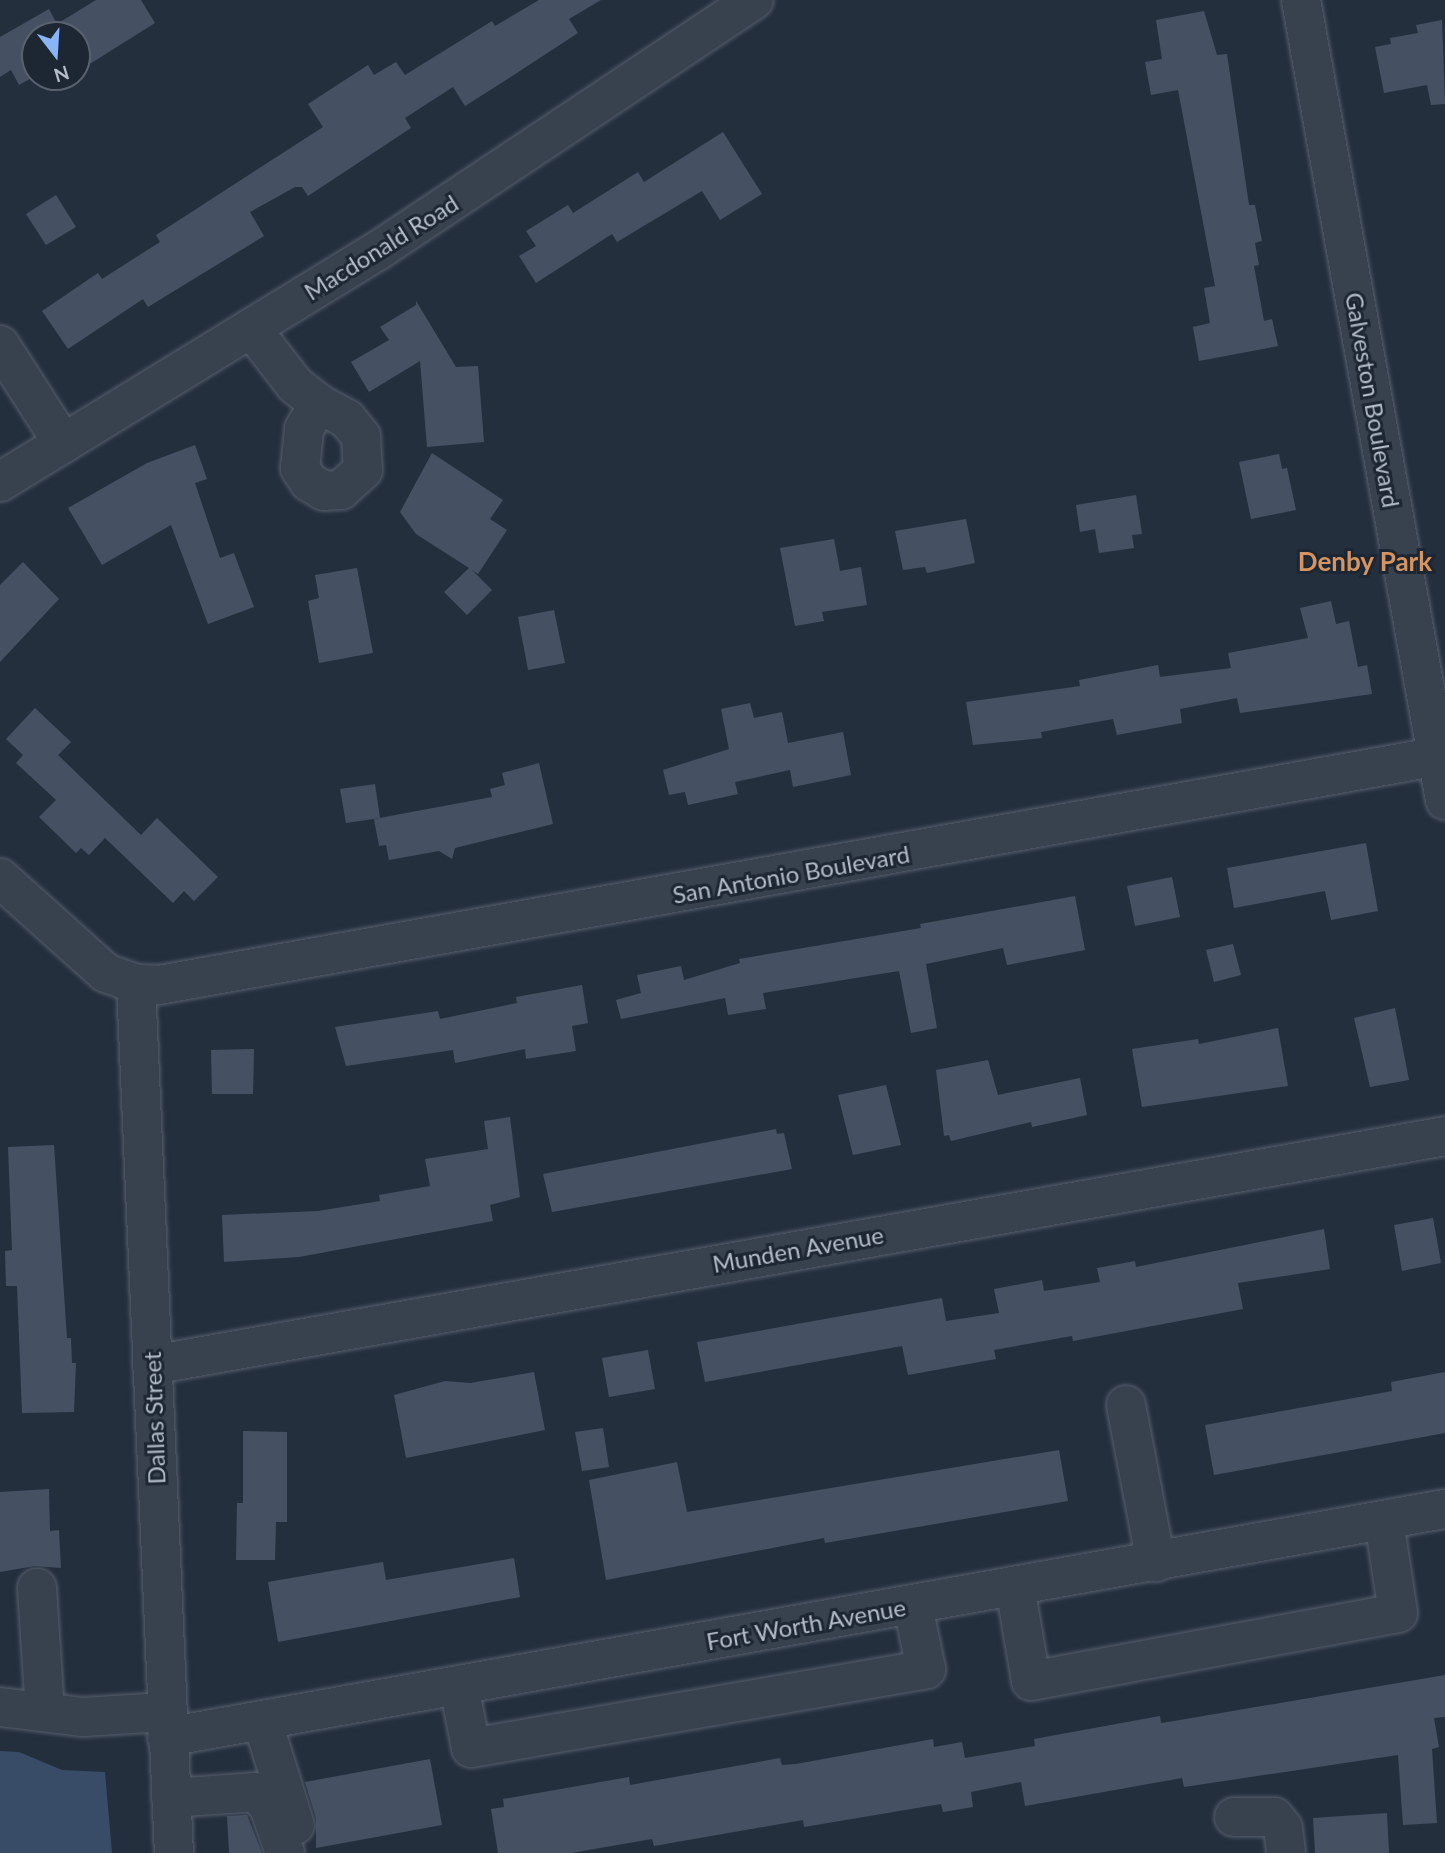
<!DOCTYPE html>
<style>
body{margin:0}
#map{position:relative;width:1445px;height:1853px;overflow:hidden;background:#242f3e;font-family:Lato,sans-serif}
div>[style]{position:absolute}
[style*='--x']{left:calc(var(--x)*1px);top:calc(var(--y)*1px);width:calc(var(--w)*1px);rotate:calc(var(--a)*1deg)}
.water>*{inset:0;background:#394c67}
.building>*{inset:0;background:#455162}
.roads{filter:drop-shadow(0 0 2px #565f6c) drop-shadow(0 0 2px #565f6c)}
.minor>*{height:38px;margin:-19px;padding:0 19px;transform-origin:19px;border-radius:19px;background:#38414e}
span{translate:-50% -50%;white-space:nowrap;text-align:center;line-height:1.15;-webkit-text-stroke:6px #1d2633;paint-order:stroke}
.street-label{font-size:24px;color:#b4bcc9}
.neighbourhood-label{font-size:26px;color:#d59563;font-weight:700}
.north{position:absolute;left:21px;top:21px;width:70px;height:70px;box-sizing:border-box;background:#1d2633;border:2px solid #59626f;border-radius:50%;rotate:163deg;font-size:19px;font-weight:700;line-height:28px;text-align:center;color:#b4bcc9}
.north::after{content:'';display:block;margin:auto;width:24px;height:32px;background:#8ab4f8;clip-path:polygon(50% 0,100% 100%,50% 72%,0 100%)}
</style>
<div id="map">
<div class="water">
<i style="clip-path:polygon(0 1751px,19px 1752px,62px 1770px,105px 1772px,112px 1853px,0 1853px)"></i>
</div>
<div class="building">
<i style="clip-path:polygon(96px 0,141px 0,155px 23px,77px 72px,77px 35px,35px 35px,35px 76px,19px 85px,11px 70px,0 77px,0 37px,49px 9px,57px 24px)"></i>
<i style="clip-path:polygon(539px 0,601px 0,569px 19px,578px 33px,506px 80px,465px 106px,453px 87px,405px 118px,411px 128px,308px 196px,302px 187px,295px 187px,250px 212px,264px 236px,148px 307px,143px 299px,68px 349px,42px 311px,98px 273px,102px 279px,160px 242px,156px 235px,323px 127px,308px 104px,368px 65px,374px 75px,396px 62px,405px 75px,492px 21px,495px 26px)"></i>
<i style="clip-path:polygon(1204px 11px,1217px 55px,1227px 54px,1249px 205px,1255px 205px,1262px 241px,1255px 243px,1259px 265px,1254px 266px,1264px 321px,1272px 319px,1278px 346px,1199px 361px,1193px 327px,1210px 323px,1204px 288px,1215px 286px,1178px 90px,1151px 95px,1145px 62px,1162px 59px,1156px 20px)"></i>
<i style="clip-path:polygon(1442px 20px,1445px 104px,1431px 105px,1427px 85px,1384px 93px,1375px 47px,1391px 44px,1390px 38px,1418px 33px,1416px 25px)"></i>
<i style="clip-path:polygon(723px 132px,762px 194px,720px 220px,702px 191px,617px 242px,612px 234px,536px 283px,519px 256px,536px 246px,526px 231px,568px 205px,573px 213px,638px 172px,644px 182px)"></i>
<i style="clip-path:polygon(56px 195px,76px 227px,46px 245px,26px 214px)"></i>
<i style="clip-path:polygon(416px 301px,456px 367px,478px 366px,484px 442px,427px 447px,420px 361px,369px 392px,351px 362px,389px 340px,380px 327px,416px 305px)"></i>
<i style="clip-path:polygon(195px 445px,207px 479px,195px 483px,220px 558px,234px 553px,254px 607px,208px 624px,171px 525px,102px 565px,68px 508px,147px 463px)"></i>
<i style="clip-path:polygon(432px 453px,503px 500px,490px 519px,507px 530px,478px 574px,472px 570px,492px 590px,467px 615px,444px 592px,469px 568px,416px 534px,400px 512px)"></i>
<i style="clip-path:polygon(1279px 454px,1282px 469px,1287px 468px,1296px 510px,1251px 519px,1239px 462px)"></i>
<i style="clip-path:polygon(1136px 495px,1142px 534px,1132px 535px,1134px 548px,1099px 553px,1095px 529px,1080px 532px,1076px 505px)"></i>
<i style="clip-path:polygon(966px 519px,975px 563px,927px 573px,925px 567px,903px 570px,895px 531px)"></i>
<i style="clip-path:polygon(834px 539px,840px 571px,861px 567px,867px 605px,822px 612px,824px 621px,795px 626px,780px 548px)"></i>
<i style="clip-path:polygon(23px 562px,59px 599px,0 662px,0 585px)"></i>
<i style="clip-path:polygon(357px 568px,373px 653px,319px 663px,308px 601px,319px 598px,315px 575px)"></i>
<i style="clip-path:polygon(1331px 601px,1336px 624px,1349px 621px,1358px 667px,1367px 665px,1372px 694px,1240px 713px,1237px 698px,1180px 709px,1182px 723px,1117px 735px,1113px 719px,1041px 732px,1042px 738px,973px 745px,966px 702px,1080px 686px,1079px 680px,1158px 665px,1160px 677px,1231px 668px,1228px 653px,1308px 638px,1300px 608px)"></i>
<i style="clip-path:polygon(554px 610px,565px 663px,528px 670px,518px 617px)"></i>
<i style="clip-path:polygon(750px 703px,754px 718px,782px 712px,788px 743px,843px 732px,851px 775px,793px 787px,790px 770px,735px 782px,738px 794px,688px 805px,685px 792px,669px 795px,663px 770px,729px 749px,721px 709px)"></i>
<i style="clip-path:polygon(35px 708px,71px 742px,58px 755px,141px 835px,157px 818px,218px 877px,194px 901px,184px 891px,173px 903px,105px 838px,89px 855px,81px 848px,76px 853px,39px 817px,56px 800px,16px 763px,23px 755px,6px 739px)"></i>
<i style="clip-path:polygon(539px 763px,553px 824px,455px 848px,452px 859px,439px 851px,389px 860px,386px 845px,379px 846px,374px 819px,492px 797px,490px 789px,505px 785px,502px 773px)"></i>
<i style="clip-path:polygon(375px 784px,380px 818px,346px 823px,340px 789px)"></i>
<i style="clip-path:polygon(1366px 843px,1378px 911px,1331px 920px,1325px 891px,1234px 908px,1227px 868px)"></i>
<i style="clip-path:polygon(1172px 877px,1180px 917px,1135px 926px,1127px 886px)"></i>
<i style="clip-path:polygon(1075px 896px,1085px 950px,1007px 965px,1003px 948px,926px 964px,937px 1028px,911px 1033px,899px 971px,763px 993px,766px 1009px,728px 1015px,725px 998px,621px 1019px,616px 1000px,641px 993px,637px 975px,681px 966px,684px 980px,740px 963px,739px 959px,921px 928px,920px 924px)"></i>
<i style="clip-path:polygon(1233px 944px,1241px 975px,1214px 982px,1206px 950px)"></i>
<i style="clip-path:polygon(582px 985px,588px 1023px,572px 1026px,576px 1051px,526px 1059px,525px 1049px,455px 1063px,453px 1050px,346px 1066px,335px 1027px,438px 1011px,440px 1019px,517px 1003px,516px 997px)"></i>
<i style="clip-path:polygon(1395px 1008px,1409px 1080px,1370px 1087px,1354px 1018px)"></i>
<i style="clip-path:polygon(1278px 1028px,1288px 1086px,1142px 1107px,1132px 1049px,1198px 1039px,1199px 1044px)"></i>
<i style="clip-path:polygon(254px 1049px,253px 1094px,212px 1094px,211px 1050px)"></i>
<i style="clip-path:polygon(988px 1060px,998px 1095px,1080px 1078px,1087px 1115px,1032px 1127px,1031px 1122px,951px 1141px,949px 1135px,944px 1136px,936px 1070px)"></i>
<i style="clip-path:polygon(886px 1085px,901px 1145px,853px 1155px,838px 1095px)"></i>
<i style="clip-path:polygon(510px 1117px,520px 1197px,490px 1205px,493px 1221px,299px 1257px,224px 1262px,222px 1215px,318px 1211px,380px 1201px,379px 1195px,430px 1186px,425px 1159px,488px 1149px,484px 1121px)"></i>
<i style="clip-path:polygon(776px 1129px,777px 1134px,784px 1133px,792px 1169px,552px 1212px,543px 1174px)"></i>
<i style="clip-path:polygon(54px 1145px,67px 1338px,71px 1338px,72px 1363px,76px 1363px,74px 1412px,22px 1413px,17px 1286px,6px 1286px,5px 1251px,12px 1250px,8px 1147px)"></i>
<i style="clip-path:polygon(1433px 1218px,1441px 1263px,1402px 1271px,1394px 1225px)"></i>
<i style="clip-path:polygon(1324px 1229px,1330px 1269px,1238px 1283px,1243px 1309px,1073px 1341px,1072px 1336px,994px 1350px,996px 1359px,908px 1375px,902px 1346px,705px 1382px,697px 1342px,942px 1298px,946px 1321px,999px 1313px,994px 1289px,1042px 1280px,1044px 1291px,1100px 1282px,1097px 1268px,1135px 1261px,1136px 1267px)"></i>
<i style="clip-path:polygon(648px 1350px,655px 1389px,609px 1397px,602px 1358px)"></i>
<i style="clip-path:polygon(534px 1372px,545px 1430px,406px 1458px,394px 1395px,445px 1381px,470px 1383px)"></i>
<i style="clip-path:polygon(1445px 1372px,1445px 1433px,1214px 1475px,1205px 1425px,1392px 1391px,1391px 1382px)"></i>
<i style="clip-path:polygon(603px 1428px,609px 1467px,582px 1471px,575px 1432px)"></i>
<i style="clip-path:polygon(243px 1431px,287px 1432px,287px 1522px,276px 1522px,275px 1560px,236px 1560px,237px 1503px,243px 1503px)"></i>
<i style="clip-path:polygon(1059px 1450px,1068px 1501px,825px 1543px,824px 1538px,606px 1580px,589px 1480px,677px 1462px,687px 1512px)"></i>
<i style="clip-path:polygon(49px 1489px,50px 1531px,59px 1530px,61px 1568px,35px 1566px,0 1572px,0 1492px)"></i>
<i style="clip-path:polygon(514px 1558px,520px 1597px,278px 1642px,268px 1582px,383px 1562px,386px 1580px)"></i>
<i style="clip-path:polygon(1445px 1675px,1445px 1717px,1434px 1718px,1439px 1747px,1432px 1749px,1437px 1823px,1403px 1825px,1398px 1755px,1184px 1787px,1182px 1778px,1025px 1806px,1021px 1782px,971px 1792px,973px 1807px,943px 1812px,941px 1804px,804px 1827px,803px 1820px,654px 1846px,652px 1839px,571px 1853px,498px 1853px,491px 1809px,504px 1807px,503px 1799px,629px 1777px,630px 1785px,780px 1758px,782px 1765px,796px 1764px,933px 1739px,934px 1747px,962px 1742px,965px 1758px,1035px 1746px,1034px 1739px,1160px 1716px,1161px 1723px,1174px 1721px)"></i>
<i style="clip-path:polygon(430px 1759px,442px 1825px,316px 1848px,316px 1818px,305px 1782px)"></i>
<i style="clip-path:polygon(1387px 1813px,1389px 1853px,1315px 1853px,1313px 1818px)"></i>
<i style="clip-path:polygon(247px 1815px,262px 1853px,229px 1853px,227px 1816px)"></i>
</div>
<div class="roads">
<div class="minor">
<i style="--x:1301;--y:0;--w:813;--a:79.8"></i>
<i style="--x:251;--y:328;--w:72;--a:52.3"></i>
<i style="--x:295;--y:385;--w:31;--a:38"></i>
<i style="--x:0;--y:345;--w:117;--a:57.3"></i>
<i style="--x:319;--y:404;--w:32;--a:28"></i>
<i style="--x:347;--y:419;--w:22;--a:51"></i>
<i style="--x:361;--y:436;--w:34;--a:87"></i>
<i style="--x:363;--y:470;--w:30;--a:138"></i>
<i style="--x:341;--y:490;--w:17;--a:177"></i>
<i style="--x:324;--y:491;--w:17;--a:-149"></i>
<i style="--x:309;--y:482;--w:17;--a:-123"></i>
<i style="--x:300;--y:468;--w:39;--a:-84"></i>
<i style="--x:304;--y:429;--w:29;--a:-59"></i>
<i style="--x:0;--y:482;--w:441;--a:-31.5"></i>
<i style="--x:376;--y:252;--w:454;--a:-33.7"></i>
<i style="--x:0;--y:878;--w:142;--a:41.9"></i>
<i style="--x:106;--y:973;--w:32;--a:20"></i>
<i style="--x:136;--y:984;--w:23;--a:2"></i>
<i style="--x:159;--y:985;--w:1306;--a:-10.14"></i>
<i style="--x:136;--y:984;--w:870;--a:87.5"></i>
<i style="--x:152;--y:1365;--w:1313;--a:-10.04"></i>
<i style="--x:1126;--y:1405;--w:160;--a:79.2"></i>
<i style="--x:1015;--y:1587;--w:95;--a:80.3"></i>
<i style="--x:1031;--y:1681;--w:373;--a:-10.5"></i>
<i style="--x:1398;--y:1613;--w:94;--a:-98.6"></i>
<i style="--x:37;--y:1588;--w:124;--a:86.3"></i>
<i style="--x:459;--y:1686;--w:63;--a:79"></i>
<i style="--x:471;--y:1748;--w:462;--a:-9.8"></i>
<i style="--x:926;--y:1669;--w:64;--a:-101.7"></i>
<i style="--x:0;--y:1707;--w:84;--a:6.9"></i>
<i style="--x:83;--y:1717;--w:82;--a:-3.5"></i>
<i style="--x:262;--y:1720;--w:110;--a:72.6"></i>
<i style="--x:167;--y:1737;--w:1298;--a:-10.12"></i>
<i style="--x:171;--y:1798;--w:86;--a:-4"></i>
<i style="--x:257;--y:1792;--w:19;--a:51"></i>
<i style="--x:269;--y:1807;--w:49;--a:70.8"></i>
<i style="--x:1234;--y:1817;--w:40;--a:0"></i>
<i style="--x:1274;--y:1817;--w:14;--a:51"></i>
<i style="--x:1283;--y:1828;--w:25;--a:83"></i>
</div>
</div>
<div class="street-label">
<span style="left:381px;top:247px;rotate:-32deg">Macdonald Road</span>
<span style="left:1373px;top:400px;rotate:80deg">Galveston Boulevard</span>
<span style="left:791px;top:874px;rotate:-10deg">San Antonio Boulevard</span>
<span style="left:798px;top:1249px;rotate:-10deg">Munden Avenue</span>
<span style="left:154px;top:1418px;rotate:-92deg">Dallas Street</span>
<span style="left:806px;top:1624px;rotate:-10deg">Fort Worth Avenue</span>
</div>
<div class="neighbourhood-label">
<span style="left:1365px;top:562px">Denby Park</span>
</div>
<div class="north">N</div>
</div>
